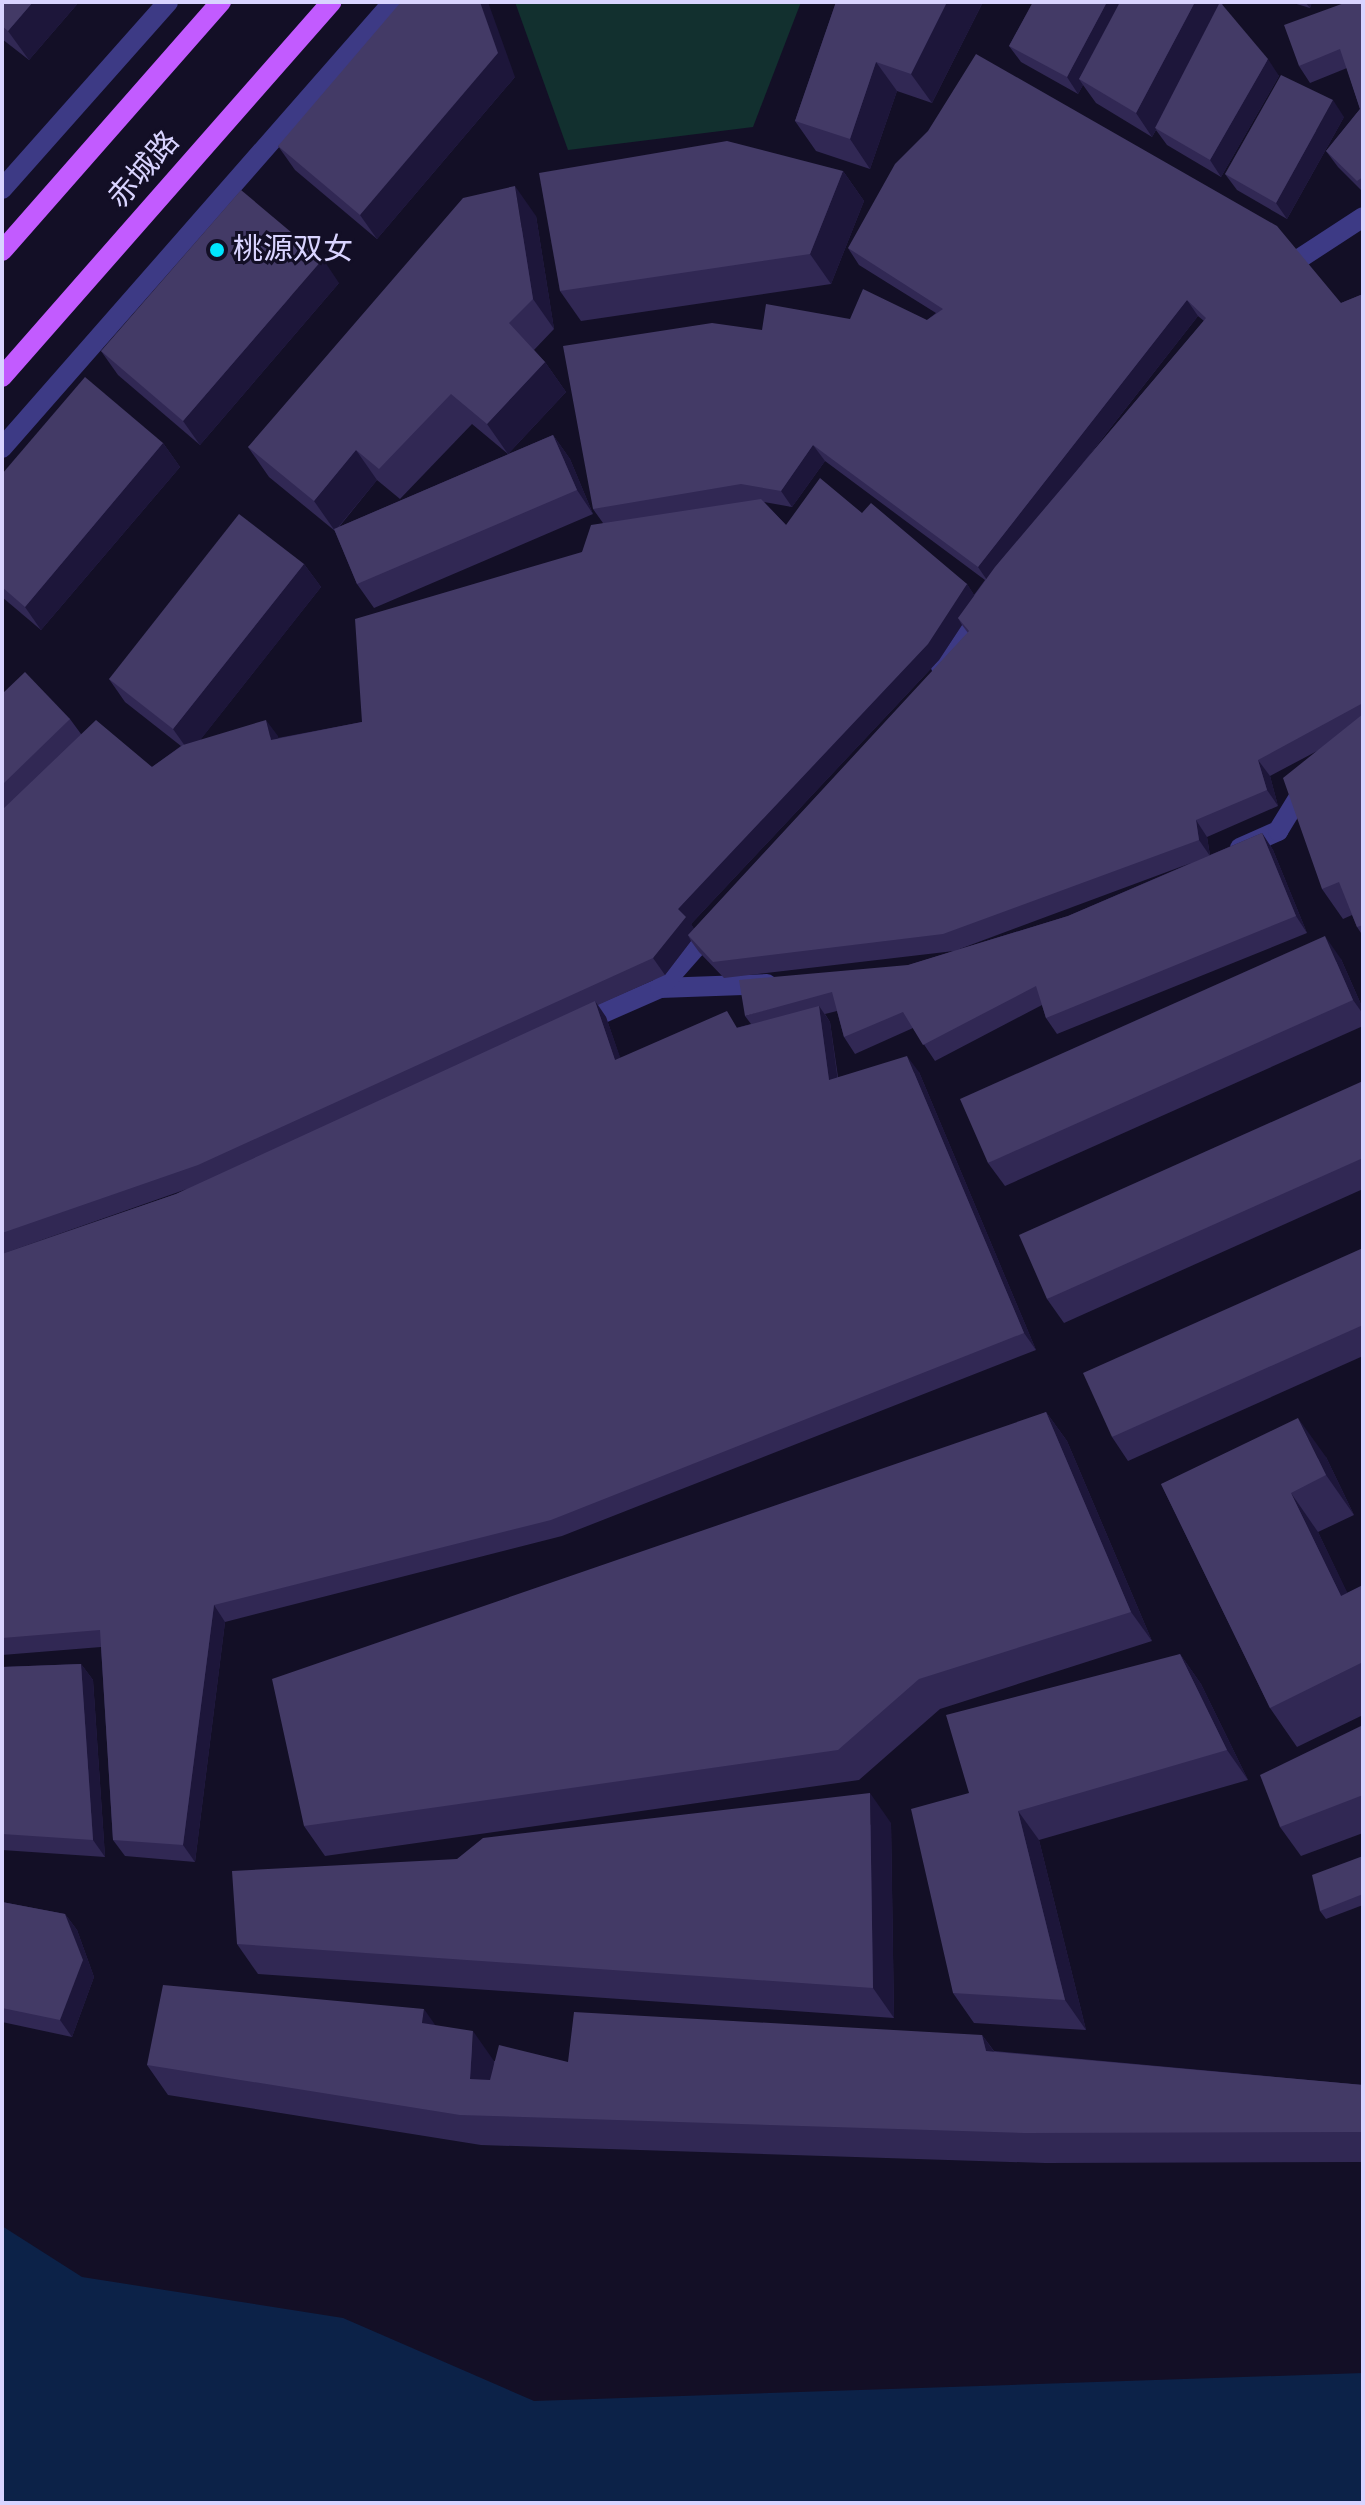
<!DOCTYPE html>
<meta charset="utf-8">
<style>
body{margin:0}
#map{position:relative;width:1365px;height:2505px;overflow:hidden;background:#130f26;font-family:"Sofia Sans Condensed","Noto Sans SC",sans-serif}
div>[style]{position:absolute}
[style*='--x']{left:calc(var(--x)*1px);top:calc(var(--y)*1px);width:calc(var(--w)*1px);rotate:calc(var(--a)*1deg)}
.green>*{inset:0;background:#12302f}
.water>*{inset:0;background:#0c2248}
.minor>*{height:20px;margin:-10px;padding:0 10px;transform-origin:10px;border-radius:10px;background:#3d3a85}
.major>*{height:20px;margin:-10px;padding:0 10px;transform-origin:10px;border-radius:10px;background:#c25bff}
.wall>*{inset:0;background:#312854}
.shaded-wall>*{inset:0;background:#1d163a}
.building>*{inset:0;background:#433a66}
.dots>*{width:22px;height:22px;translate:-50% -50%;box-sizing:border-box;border:4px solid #130f26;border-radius:50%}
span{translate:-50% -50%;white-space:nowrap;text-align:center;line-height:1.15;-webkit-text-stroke:6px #130f26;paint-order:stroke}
.street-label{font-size:30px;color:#d9d4ff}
.poi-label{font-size:30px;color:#d9d4ff}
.left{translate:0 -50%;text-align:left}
.frame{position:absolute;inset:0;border:4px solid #d9d4ff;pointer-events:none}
</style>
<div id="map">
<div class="green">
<i style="clip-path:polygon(515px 2px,801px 2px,753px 127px,568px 150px)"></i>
</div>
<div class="water">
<i style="clip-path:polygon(2px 2226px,82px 2277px,343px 2318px,534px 2401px,1363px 2373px,1363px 2503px,2px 2503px)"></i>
</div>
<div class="minor">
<i style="--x:2;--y:189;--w:250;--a:-48.4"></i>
<i style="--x:1279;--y:272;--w:100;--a:-33.2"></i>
<i style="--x:2;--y:448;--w:593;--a:-48.76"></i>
<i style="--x:941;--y:667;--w:72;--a:-55.2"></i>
<i style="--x:1240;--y:848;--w:42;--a:-24.1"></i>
<i style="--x:1278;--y:831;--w:57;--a:-58.5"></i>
<i style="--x:660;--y:988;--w:107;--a:-2.1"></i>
<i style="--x:578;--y:1024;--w:90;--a:-23.7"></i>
<i style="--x:660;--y:988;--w:79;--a:-48.6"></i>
</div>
<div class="major">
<i style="--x:2;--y:251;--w:332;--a:-48.7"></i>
<i style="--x:2;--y:377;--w:499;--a:-48.7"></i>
</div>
<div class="wall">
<i style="clip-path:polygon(2px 2px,79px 2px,29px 60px,2px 39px)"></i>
<i style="clip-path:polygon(836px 2px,983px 2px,932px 103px,897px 91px,870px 169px,816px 151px,795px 121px)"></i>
<i style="clip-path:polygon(1033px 2px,1223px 2px,1222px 5px,1279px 76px,1221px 177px,1167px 145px,1156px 130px,1152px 137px,1096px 103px,1083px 85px,1078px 94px,1021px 62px,1009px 46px)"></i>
<i style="clip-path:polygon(1290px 2px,1312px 2px,1310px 8px)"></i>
<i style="clip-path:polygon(1363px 2px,1363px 192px,1338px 167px,1326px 151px,1360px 109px,1347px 68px,1310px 83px,1299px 66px)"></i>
<i style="clip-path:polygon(515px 77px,377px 239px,295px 170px,278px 146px)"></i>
<i style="clip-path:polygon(1344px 117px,1287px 219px,1237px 190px,1225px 174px)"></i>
<i style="clip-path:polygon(843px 171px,864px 201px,831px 284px,581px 321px,560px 291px)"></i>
<i style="clip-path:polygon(536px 216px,554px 329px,534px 350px,545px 362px,566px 392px,508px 454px,472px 424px,400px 499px,377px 480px,339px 527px,553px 435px,570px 459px,593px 514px,374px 608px,357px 584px,335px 531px,269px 477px,248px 447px)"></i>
<i style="clip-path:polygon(evenodd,848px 248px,1341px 303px,1363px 294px,1363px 936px,1357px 927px,1352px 915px,1343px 919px,1322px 889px,1319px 750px,1270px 776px,1278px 806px,1207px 837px,1210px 855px,1262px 833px,1273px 850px,1307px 933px,1057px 1034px,1046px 1018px,1042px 1005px,935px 1061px,913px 1028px,855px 1054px,844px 1037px,837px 1011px,825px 1014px,830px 1022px,838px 1077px,919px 1072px,1036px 1350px,562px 1536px,225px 1622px,195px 1862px,125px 1856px,113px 1840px,101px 1647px,2px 1655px,2px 1254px,176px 1194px,187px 1189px,2px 1254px,2px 694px,70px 719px,81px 734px,152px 767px,181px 746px,125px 702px,109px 679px,304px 564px,321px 587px,200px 740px,278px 736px,278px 738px,362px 722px,582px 552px,603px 523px,593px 509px,762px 330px,850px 319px,927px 320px,936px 313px,859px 265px,848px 248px,1198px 316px,1204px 321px,1087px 458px,1198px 316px,848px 248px,825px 461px,985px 580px,974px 595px,967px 584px,862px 513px,786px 525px,764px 502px,792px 507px,825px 461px,848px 248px,962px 625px,968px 633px,694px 929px,691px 924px,939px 660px,962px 625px,848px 248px,1191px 863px,1068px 916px,957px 950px,1191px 863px,848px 248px,691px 941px,699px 952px,724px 978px,954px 951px,745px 1016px,751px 1024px,620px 1058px,606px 1017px,598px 1005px,665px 975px,691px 941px)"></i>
<i style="clip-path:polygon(339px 283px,200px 445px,118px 375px,101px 351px)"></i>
<i style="clip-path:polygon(163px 443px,180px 467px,41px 630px,2px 597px,2px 474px)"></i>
<i style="clip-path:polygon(1341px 959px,1363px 1009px,1363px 1026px,1005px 1186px,988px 1163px)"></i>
<i style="clip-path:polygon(1363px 1081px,1363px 1189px,1064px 1323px,1047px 1299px)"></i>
<i style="clip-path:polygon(1363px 1248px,1363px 1356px,1128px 1461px,1112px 1437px)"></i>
<i style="clip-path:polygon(1046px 1412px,1067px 1441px,1152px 1641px,940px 1709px,859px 1780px,325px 1856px,304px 1826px)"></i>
<i style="clip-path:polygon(1326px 1457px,1354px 1515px,1318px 1532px,1347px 1593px,1363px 1585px,1363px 1715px,1297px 1747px,1270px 1708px,1161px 1484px)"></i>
<i style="clip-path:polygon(1180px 1654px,1201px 1684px,1248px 1780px,1039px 1840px,1086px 2030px,974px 2023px,953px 1993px,969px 1793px)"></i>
<i style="clip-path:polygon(81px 1664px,93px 1680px,105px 1857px,2px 1850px,2px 1667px)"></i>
<i style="clip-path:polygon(1363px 1725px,1363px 1833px,1301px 1856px,1280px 1827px)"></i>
<i style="clip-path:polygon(891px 1823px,894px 2018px,258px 1974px,237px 1944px,457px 1859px)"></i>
<i style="clip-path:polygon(1363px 1856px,1363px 1905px,1326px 1919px,1320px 1911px)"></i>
<i style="clip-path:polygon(2px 1902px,65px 1914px,77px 1930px,94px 1977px,72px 2037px,2px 2022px)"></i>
<i style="clip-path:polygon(436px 2026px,494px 2061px,568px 2062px,982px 2035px,994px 2051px,1363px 2085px,1363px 2162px,1045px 2163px,481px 2145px,168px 2095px,147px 2065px)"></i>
</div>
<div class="shaded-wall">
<i style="clip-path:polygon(33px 2px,79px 2px,29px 60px,8px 31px)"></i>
<i style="clip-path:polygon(480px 2px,488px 2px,515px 77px,377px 239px,360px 215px)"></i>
<i style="clip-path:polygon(947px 2px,983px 2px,932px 103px,911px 74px)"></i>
<i style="clip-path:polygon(1107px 2px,1127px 2px,1079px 79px,1083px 85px,1078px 94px,1067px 77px)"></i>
<i style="clip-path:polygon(1195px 2px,1224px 3px,1152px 137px,1136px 113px)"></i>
<i style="clip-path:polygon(1305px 2px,1312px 2px,1310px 8px)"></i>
<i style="clip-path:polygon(1268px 59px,1279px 76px,1221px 177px,1210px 160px)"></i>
<i style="clip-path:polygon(876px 62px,897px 91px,870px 169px,850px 139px)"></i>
<i style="clip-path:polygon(1333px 100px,1344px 117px,1287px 219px,1276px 203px)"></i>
<i style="clip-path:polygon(843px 171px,864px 201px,831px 284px,810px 254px)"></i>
<i style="clip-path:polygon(515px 186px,536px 216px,554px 329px,533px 299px)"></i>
<i style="clip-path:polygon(323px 259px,339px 283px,200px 445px,183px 421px)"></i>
<i style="clip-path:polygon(1187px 300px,1198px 316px,989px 583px,978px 567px)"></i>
<i style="clip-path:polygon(545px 362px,566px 392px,508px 454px,487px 424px)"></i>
<i style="clip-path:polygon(553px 435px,570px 459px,593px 514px,577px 490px)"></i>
<i style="clip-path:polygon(163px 443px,180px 467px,41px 630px,25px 607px)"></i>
<i style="clip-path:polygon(813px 445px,825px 461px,792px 507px,781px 491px)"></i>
<i style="clip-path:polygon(356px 450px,377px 480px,335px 531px,314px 501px)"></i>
<i style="clip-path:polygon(304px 564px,321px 587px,190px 753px,173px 729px)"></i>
<i style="clip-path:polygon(967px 584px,978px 601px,958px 618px,962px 625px,939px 660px,691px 924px,697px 933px,688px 935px,691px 941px,665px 975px,653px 958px,678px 909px)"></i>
<i style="clip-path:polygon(266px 720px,278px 736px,282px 756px,271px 740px)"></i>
<i style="clip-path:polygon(1258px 760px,1270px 776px,1278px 806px,1267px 790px)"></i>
<i style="clip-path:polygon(1196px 820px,1207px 837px,1210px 856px,1199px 840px)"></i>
<i style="clip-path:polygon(1262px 833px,1273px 850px,1307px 933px,1296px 916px)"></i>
<i style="clip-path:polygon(1325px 936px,1341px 959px,1363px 1009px,1363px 1014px,1353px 1000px)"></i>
<i style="clip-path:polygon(595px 1001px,606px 1017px,627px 1077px,615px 1060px)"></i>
<i style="clip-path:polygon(819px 1006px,830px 1022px,840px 1097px,829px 1080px)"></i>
<i style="clip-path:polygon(907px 1056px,919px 1072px,1036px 1350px,1024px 1333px)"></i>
<i style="clip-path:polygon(1046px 1412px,1067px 1441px,1152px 1641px,1131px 1612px)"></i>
<i style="clip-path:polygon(1298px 1418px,1326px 1457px,1354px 1515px,1326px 1475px)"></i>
<i style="clip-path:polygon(1291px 1493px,1318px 1532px,1363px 1625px,1341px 1596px)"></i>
<i style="clip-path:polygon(214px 1605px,225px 1622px,195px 1862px,183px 1845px)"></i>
<i style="clip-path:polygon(1180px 1654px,1201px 1684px,1248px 1780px,1227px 1750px)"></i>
<i style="clip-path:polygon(81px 1664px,93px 1680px,105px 1857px,93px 1840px)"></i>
<i style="clip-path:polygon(870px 1793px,891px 1823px,894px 2018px,873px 1988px)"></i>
<i style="clip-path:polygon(1018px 1811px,1039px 1840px,1086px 2030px,1065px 2000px)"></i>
<i style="clip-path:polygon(65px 1914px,77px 1930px,94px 1977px,72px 2037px,60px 2020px)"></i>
<i style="clip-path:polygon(424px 2009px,445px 2039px,422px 2023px)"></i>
<i style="clip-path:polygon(473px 2031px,494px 2061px,491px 2109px,470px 2079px)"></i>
<i style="clip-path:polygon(982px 2035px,1003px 2064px,986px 2051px)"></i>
</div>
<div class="building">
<i style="clip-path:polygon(2px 2px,33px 2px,8px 31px,2px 26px)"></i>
<i style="clip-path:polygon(401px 2px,480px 2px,498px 53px,360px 215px,278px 146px)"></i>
<i style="clip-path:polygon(836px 2px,947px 2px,911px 74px,876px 62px,850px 139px,795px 121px)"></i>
<i style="clip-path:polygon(1033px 2px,1107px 2px,1067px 77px,1009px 46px)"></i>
<i style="clip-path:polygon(1120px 2px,1195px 2px,1136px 113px,1079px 79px)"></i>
<i style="clip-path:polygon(1220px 2px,1268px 59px,1210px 160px,1155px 128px)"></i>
<i style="clip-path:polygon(1347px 2px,1363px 2px,1363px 177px,1357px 181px,1326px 151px,1360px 109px,1340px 49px,1299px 66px,1284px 25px)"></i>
<i style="clip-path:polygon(976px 54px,1277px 226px,1341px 303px,1363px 294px,1363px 703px,1258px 760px,1267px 790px,1196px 820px,1199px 840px,943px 934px,713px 962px,688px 935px,969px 631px,958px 618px,995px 567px,1206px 318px,1187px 300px,978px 567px,813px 445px,781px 491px,741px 484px,593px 509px,563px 346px,712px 323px,762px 330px,766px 304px,850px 319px,863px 289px,927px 320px,943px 309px,848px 248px,895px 164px,928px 131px)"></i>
<i style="clip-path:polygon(1281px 75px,1333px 100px,1276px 203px,1225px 174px)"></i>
<i style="clip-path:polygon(727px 141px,843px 171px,810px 254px,560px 291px,539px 173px)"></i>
<i style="clip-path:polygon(515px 186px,533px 299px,509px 323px,545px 362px,487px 424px,451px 394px,379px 469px,356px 450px,314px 501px,248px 447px,463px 198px)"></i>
<i style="clip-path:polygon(241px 190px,323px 259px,183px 421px,101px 351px)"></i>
<i style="clip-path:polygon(85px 377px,163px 443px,25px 607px,2px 587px,2px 474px)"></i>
<i style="clip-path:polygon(553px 435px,577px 490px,357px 584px,334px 529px)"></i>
<i style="clip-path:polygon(820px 478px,862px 513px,871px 503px,967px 584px,928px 644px,678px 909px,686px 917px,653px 958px,198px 1165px,2px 1233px,2px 810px,96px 720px,152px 767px,183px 745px,266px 720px,271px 740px,362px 722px,355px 619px,582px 552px,591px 525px,761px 499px,786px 525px)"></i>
<i style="clip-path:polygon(239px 514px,304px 564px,173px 729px,109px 679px)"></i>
<i style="clip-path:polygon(25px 672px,70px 719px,2px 785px,2px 694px)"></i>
<i style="clip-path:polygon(1363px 714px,1363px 925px,1357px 927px,1339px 882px,1322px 889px,1283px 778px)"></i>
<i style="clip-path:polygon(1262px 833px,1296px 916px,1046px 1018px,1036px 986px,923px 1045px,903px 1012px,844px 1037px,832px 992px,745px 1016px,739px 980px,908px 965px,1068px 916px)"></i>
<i style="clip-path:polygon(1325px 936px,1353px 1000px,988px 1163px,960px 1099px)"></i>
<i style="clip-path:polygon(595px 1001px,615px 1060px,727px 1011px,737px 1028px,819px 1006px,829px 1080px,907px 1056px,1024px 1333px,551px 1520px,214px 1605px,183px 1845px,113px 1840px,100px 1630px,2px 1638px,2px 1254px,176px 1194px)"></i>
<i style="clip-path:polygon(1363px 1081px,1363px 1158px,1047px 1299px,1019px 1235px)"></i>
<i style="clip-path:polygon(1363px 1248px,1363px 1325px,1112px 1437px,1083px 1373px)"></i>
<i style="clip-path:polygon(1046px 1412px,1131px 1612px,919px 1679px,838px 1750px,304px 1826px,272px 1679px)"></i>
<i style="clip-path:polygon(1298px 1418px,1326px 1475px,1291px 1493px,1341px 1596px,1363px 1585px,1363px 1662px,1270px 1708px,1161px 1484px)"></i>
<i style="clip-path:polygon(1180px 1654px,1227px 1750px,1018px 1811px,1065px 2000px,953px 1993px,911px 1809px,969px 1793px,946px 1715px)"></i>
<i style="clip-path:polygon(81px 1664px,93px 1840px,2px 1834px,2px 1667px)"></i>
<i style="clip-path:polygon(1363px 1725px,1363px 1795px,1280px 1827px,1260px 1775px)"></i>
<i style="clip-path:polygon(870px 1793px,873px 1988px,237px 1944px,232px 1871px,457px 1859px,483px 1838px)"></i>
<i style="clip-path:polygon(1363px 1856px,1363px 1894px,1320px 1911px,1312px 1875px)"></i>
<i style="clip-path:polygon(2px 1902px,65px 1914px,83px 1960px,60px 2020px,2px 2008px)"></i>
<i style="clip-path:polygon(163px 1985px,424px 2009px,422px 2023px,473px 2031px,470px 2079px,490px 2080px,499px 2045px,568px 2062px,574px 2012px,982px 2035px,986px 2051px,1363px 2085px,1363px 2132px,1024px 2133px,460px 2115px,147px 2065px)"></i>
</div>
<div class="dots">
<i style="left:217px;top:250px;background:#00e5ff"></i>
</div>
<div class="street-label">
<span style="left:144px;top:170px;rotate:-49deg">赤城路</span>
</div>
<div class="poi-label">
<span class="left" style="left:233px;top:250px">桃源双女</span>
</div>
<div class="frame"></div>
</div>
